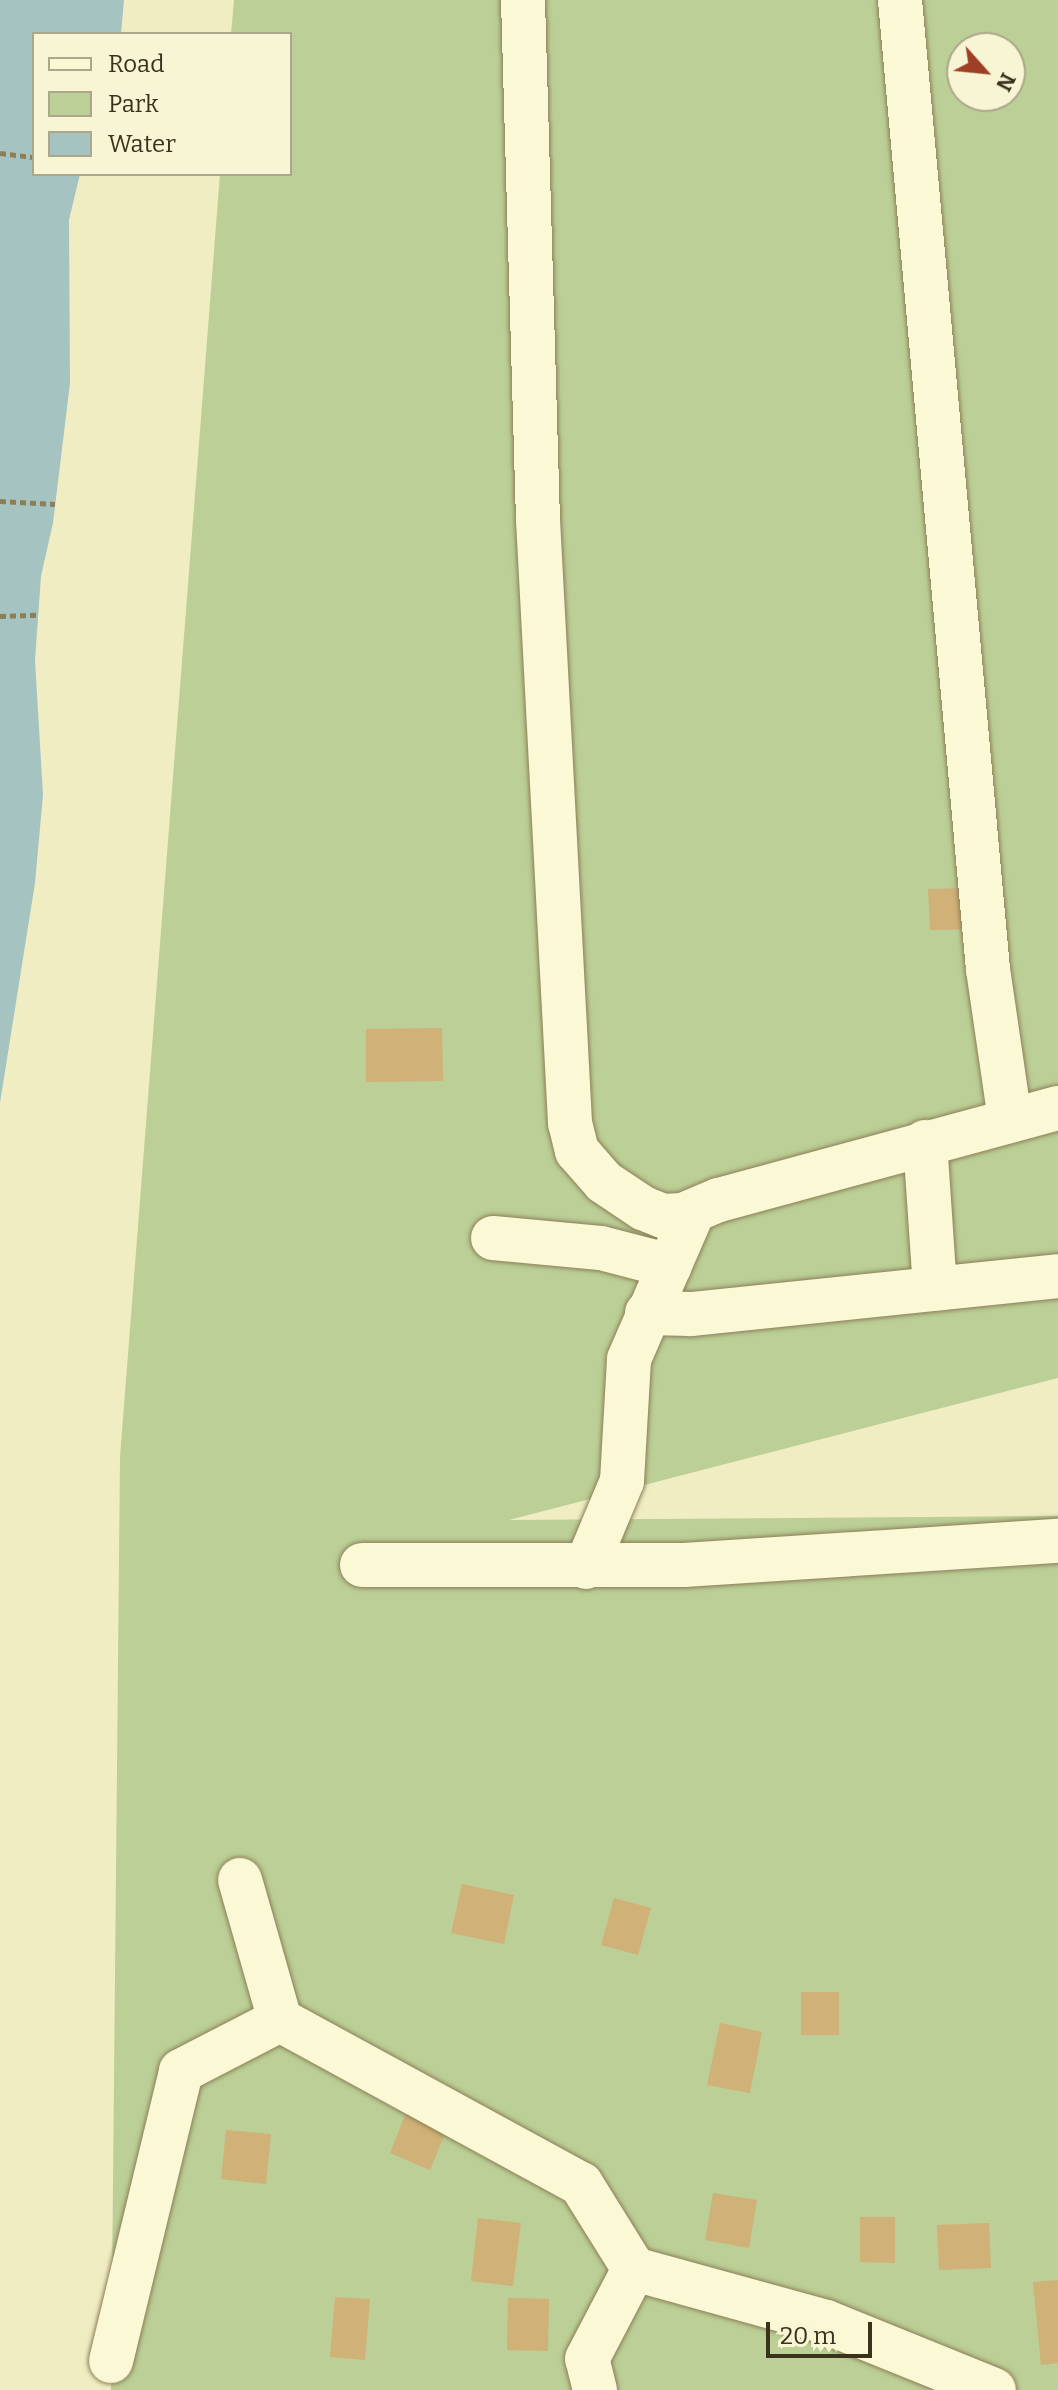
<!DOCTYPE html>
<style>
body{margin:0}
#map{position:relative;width:1058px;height:2390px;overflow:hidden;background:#f0edc3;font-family:Bitter,serif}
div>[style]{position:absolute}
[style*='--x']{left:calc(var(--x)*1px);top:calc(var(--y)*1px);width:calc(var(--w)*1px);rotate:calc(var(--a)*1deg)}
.green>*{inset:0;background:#bbcf96}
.water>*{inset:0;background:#a5c3c1}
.building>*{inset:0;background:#d0b177}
.path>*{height:5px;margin-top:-2.5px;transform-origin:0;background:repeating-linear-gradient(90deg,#8c7f58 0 6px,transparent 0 10px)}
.roads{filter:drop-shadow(0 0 2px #8c7f58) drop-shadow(0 0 2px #8c7f58)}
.minor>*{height:44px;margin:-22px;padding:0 22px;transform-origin:22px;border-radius:22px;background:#fbf8d6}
span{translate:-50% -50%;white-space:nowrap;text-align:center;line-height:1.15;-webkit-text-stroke:8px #f7f5d3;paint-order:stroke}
.legend{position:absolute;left:32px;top:32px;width:260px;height:144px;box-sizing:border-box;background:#f7f5d3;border:2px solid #aca78a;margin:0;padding:10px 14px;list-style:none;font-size:24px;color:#3b321d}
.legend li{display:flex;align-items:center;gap:16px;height:40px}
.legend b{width:40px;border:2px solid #aca78a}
.north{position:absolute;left:946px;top:32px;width:80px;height:80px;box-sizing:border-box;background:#f7f5d3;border:2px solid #aca78a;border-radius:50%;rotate:117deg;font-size:22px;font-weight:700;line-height:32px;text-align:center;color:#3b321d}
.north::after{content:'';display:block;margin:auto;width:28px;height:36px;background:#9e4025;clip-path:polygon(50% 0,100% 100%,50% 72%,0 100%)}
.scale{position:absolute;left:766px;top:2322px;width:106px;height:36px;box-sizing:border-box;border:4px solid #3b321d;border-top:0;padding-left:10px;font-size:24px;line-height:28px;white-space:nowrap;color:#3b321d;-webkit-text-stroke:6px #f7f5d3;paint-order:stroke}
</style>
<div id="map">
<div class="green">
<i style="clip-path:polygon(evenodd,234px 0,1058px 0,1058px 1378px,509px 1520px,1058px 1516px,1058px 2390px,111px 2390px,120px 1457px,220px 174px,290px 174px,290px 34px,231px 34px,234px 0,962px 48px,1010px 48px,1010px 96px,962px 96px,962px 48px)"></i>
</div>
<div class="water">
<i style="clip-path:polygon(0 0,124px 0,121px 34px,34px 34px,34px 174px,80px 174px,69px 220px,70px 383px,53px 523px,41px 576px,35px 660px,43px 795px,35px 883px,0 1103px)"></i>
</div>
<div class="building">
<i style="clip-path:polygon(972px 888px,974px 929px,930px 930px,928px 889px)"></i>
<i style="clip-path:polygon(442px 1028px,443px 1081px,366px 1082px,366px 1029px)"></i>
<i style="clip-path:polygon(462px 1884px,514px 1895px,504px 1944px,451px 1933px)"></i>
<i style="clip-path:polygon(614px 1898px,651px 1908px,638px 1955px,601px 1945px)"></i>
<i style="clip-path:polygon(801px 1992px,839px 1992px,839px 2035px,801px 2035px)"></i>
<i style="clip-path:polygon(720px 2023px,762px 2032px,750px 2093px,707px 2085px)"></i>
<i style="clip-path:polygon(406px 2113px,447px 2129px,430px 2170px,390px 2153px)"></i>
<i style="clip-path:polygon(226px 2130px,271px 2134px,266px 2184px,221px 2179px)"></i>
<i style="clip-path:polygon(713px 2193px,757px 2200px,749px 2248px,705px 2240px)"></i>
<i style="clip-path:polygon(860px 2217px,895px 2217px,895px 2263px,860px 2262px)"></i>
<i style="clip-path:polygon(478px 2218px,521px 2223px,513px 2286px,471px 2281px)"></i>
<i style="clip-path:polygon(989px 2223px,991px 2268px,939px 2270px,937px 2225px)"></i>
<i style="clip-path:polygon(1058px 2280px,1058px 2363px,1041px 2365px,1033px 2282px)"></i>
<i style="clip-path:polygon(335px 2297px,370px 2299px,365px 2360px,330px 2357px)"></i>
<i style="clip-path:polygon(508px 2298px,549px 2299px,548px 2351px,507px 2350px)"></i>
</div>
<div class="path">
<i style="--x:0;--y:153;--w:34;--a:7"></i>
<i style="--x:0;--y:501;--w:55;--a:3.1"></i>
<i style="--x:0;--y:616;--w:38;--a:-2"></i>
</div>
<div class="roads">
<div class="minor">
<i style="--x:523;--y:0;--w:520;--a:88.35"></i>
<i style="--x:538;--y:520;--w:604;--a:86.96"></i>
<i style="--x:570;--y:1123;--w:29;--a:76"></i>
<i style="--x:577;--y:1151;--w:41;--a:48.9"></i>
<i style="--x:604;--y:1182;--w:47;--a:33.7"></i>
<i style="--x:643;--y:1208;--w:22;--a:22"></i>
<i style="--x:663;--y:1216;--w:20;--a:-3"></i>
<i style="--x:683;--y:1215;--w:39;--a:-23"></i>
<i style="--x:719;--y:1200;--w:351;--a:-15.2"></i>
<i style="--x:900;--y:0;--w:973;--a:84.81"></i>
<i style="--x:988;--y:969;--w:153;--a:81.7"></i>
<i style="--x:925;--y:1142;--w:147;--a:86.1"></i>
<i style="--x:493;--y:1238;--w:108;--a:5.3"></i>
<i style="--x:601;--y:1248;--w:71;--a:14.6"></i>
<i style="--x:647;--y:1313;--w:44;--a:1.3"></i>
<i style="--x:691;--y:1314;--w:369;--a:-5.9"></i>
<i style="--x:362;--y:1565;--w:322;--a:0"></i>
<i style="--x:684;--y:1565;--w:375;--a:-3.7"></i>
<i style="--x:586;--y:1567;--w:93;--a:-67.3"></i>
<i style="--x:622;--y:1481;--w:122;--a:-86.7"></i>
<i style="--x:629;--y:1359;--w:160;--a:-66.5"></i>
<i style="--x:240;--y:1880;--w:146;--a:74.1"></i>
<i style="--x:280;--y:2020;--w:343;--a:28.6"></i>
<i style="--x:581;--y:2184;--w:100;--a:58.1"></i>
<i style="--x:111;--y:2361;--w:298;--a:-76.4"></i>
<i style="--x:181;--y:2071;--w:111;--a:-27.3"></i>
<i style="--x:595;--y:2390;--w:32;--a:-104"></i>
<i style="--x:587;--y:2359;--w:102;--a:-62.4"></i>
<i style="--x:634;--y:2269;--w:199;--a:15.4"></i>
<i style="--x:826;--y:2322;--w:181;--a:22"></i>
</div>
</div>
<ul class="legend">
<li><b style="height:10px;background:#fbf8d6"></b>Road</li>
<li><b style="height:22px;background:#bbcf96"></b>Park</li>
<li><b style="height:22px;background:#a5c3c1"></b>Water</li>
</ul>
<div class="north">N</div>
<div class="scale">20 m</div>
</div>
